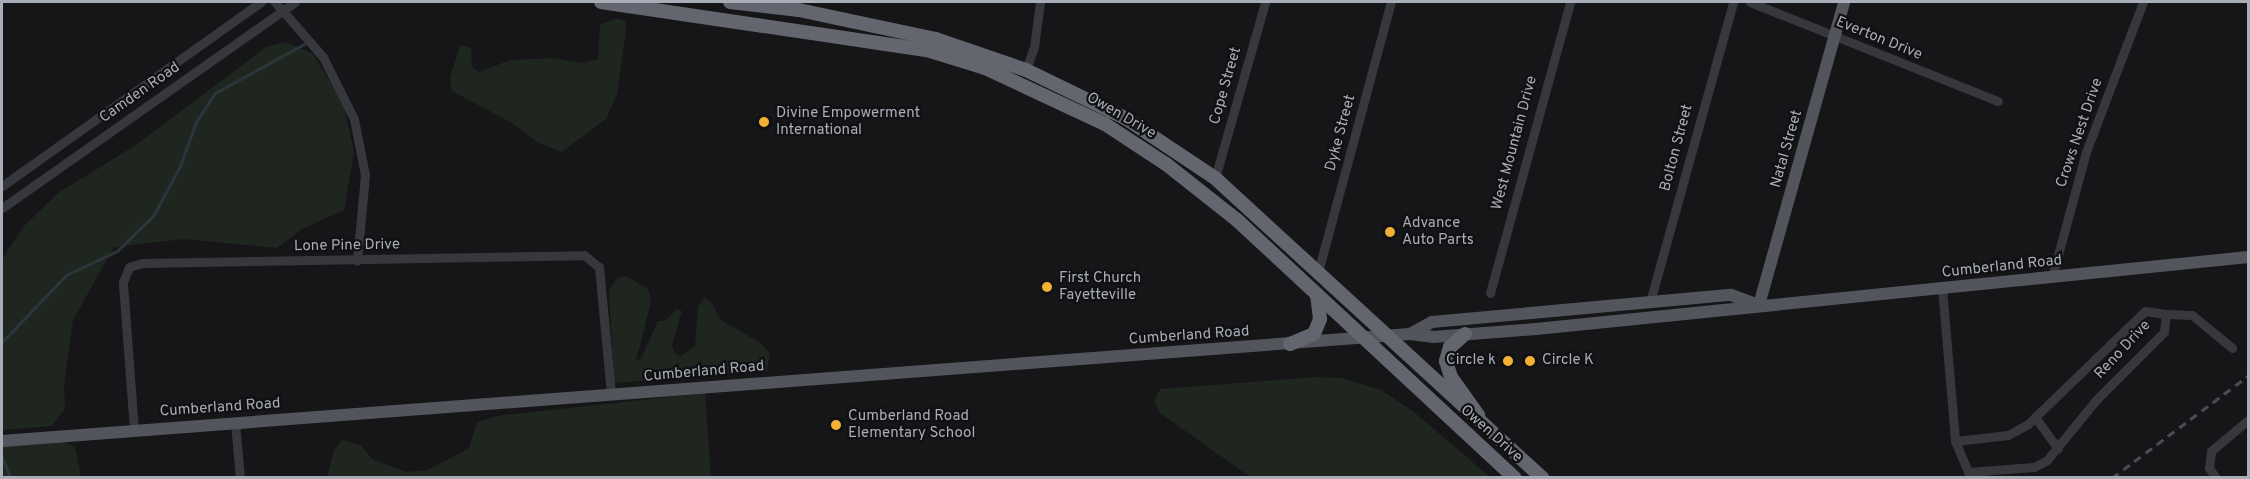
<!DOCTYPE html>
<style>
body{margin:0}
#map{position:relative;width:2250px;height:479px;overflow:hidden;background:#161618;font-family:Overpass,sans-serif}
div>[style]{position:absolute}
[style*='--x']{left:calc(var(--x)*1px);top:calc(var(--y)*1px);width:calc(var(--w)*1px);rotate:calc(var(--a)*1deg)}
.green>*{inset:0;background:#1e261f}
.stream>*{height:3px;margin:-1.5px;padding:0 1.5px;transform-origin:1.5px;border-radius:1.5px;background:#2c353c}
.minor>*{height:9px;margin:-4.5px;padding:0 4.5px;transform-origin:4.5px;border-radius:4.5px;background:#37383d}
.major>*{height:12px;margin:-6px;padding:0 6px;transform-origin:6px;border-radius:6px;background:#53555c}
.highway>*{height:14px;margin:-7px;padding:0 7px;transform-origin:7px;border-radius:7px;background:#63666e}
.rail>*{height:3px;margin-top:-1.5px;transform-origin:0;background:repeating-linear-gradient(90deg,#4a4c52 0 8px,transparent 0 14px)}
.dots>*{width:16px;height:16px;translate:-50% -50%;box-sizing:border-box;border:3px solid #111113;border-radius:50%}
span{translate:-50% -50%;white-space:nowrap;text-align:center;line-height:1.15;-webkit-text-stroke:4.5px #111113;paint-order:stroke}
.street-label{font-size:15px;color:#a8adb8}
.poi-label{font-size:15px;color:#a8adb8}
.left{translate:0 -50%;text-align:left}
.right{translate:-100% -50%;text-align:right}
.frame{position:absolute;inset:0;border:3px solid #a8adb8;pointer-events:none}
</style>
<div id="map">
<div class="green">
<i style="clip-path:polygon(616px 18px,625px 21px,626px 31px,617px 94px,606px 119px,562px 152px,539px 143px,512px 123px,452px 91px,450px 78px,460px 45px,471px 48px,472px 67px,479px 72px,510px 60px,554px 58px,582px 63px,598px 59px,600px 25px)"></i>
<i style="clip-path:polygon(286px 42px,313px 54px,343px 103px,354px 152px,344px 210px,302px 229px,277px 248px,184px 239px,114px 247px,73px 320px,64px 385px,65px 409px,52px 426px,2px 430px,2px 259px,24px 226px,58px 193px,136px 145px,266px 47px)"></i>
<i style="clip-path:polygon(626px 276px,648px 289px,651px 302px,636px 360px,641px 359px,658px 321px,665px 321px,677px 309px,682px 311px,672px 346px,675px 354px,681px 356px,695px 346px,698px 307px,704px 298px,711px 302px,721px 320px,762px 344px,770px 354px,767px 371px,614px 383px,609px 290px,617px 278px)"></i>
<i style="clip-path:polygon(1317px 377px,1342px 378px,1381px 390px,1413px 411px,1490px 477px,1250px 477px,1160px 413px,1154px 401px,1160px 389px)"></i>
<i style="clip-path:polygon(705px 393px,711px 477px,327px 478px,334px 450px,342px 440px,361px 445px,372px 459px,406px 472px,428px 470px,469px 448px,477px 422px,497px 416px)"></i>
<i style="clip-path:polygon(62px 441px,75px 447px,81px 477px,2px 478px,2px 445px)"></i>
</div>
<div class="stream">
<i style="--x:2;--y:342;--w:93;--a:-46.3"></i>
<i style="--x:66;--y:275;--w:56;--a:-25.2"></i>
<i style="--x:117;--y:251;--w:50;--a:-44.2"></i>
<i style="--x:153;--y:216;--w:57;--a:-61.6"></i>
<i style="--x:180;--y:166;--w:47;--a:-70"></i>
<i style="--x:196;--y:122;--w:35;--a:-57"></i>
<i style="--x:215;--y:93;--w:102;--a:-28.8"></i>
<i style="--x:2;--y:457;--w:22;--a:69"></i>
</div>
<div class="minor">
<i style="--x:275;--y:2;--w:73;--a:48.9"></i>
<i style="--x:323;--y:57;--w:69;--a:63.4"></i>
<i style="--x:354;--y:119;--w:57;--a:78.9"></i>
<i style="--x:365;--y:175;--w:86;--a:95.3"></i>
<i style="--x:1750;--y:2;--w:267;--a:21.8"></i>
<i style="--x:1026;--y:70;--w:24;--a:-71"></i>
<i style="--x:1034;--y:47;--w:45;--a:-82.4"></i>
<i style="--x:1215;--y:178;--w:183;--a:-74.1"></i>
<i style="--x:2;--y:186;--w:318;--a:-35.4"></i>
<i style="--x:2;--y:208;--w:358;--a:-35.1"></i>
<i style="--x:1318;--y:272;--w:280;--a:-74.9"></i>
<i style="--x:2052;--y:277;--w:130;--a:-74.8"></i>
<i style="--x:2086;--y:152;--w:160;--a:-69.2"></i>
<i style="--x:1942;--y:288;--w:154;--a:85.1"></i>
<i style="--x:1955;--y:441;--w:34;--a:67"></i>
<i style="--x:1968;--y:472;--w:66;--a:-4.3"></i>
<i style="--x:2034;--y:467;--w:15;--a:-28"></i>
<i style="--x:2047;--y:460;--w:77;--a:-50.8"></i>
<i style="--x:2096;--y:400;--w:96;--a:-45"></i>
<i style="--x:2164;--y:332;--w:18;--a:-84"></i>
<i style="--x:2166;--y:314;--w:21;--a:-172"></i>
<i style="--x:2145;--y:311;--w:163;--a:136"></i>
<i style="--x:2028;--y:424;--w:23;--a:151"></i>
<i style="--x:2008;--y:435;--w:53;--a:173.5"></i>
<i style="--x:1490;--y:293;--w:302;--a:-74.6"></i>
<i style="--x:1650;--y:302;--w:311;--a:-74.5"></i>
<i style="--x:2166;--y:314;--w:26;--a:2"></i>
<i style="--x:2192;--y:315;--w:52;--a:39.5"></i>
<i style="--x:2035;--y:417;--w:39;--a:54"></i>
<i style="--x:235;--y:423;--w:55;--a:84.8"></i>
<i style="--x:134;--y:430;--w:148;--a:-94.3"></i>
<i style="--x:123;--y:282;--w:16;--a:-68"></i>
<i style="--x:129;--y:267;--w:14;--a:-17"></i>
<i style="--x:142;--y:263;--w:442;--a:-1"></i>
<i style="--x:584;--y:255;--w:19;--a:39"></i>
<i style="--x:599;--y:267;--w:128;--a:84.6"></i>
<i style="--x:2216;--y:478;--w:12;--a:-125"></i>
<i style="--x:2209;--y:468;--w:17;--a:-83"></i>
<i style="--x:2211;--y:451;--w:48;--a:-40"></i>
</div>
<div class="major">
<i style="--x:1759;--y:305;--w:315;--a:-74.3"></i>
<i style="--x:1410;--y:334;--w:25;--a:-29"></i>
<i style="--x:1432;--y:322;--w:300;--a:-5.2"></i>
<i style="--x:1731;--y:295;--w:30;--a:20"></i>
<i style="--x:2;--y:441;--w:1412;--a:-4.35"></i>
<i style="--x:1410;--y:334;--w:23;--a:7"></i>
<i style="--x:1433;--y:337;--w:103;--a:-4.4"></i>
<i style="--x:1536;--y:329;--w:716;--a:-5.77"></i>
</div>
<div class="highway">
<i style="--x:601;--y:2;--w:330;--a:8.4"></i>
<i style="--x:927;--y:50;--w:61;--a:17.2"></i>
<i style="--x:985;--y:68;--w:132;--a:25"></i>
<i style="--x:1105;--y:124;--w:73;--a:33.3"></i>
<i style="--x:1166;--y:164;--w:90;--a:38.3"></i>
<i style="--x:1237;--y:220;--w:379;--a:42.9"></i>
<i style="--x:730;--y:2;--w:69;--a:6.6"></i>
<i style="--x:799;--y:10;--w:140;--a:12"></i>
<i style="--x:936;--y:39;--w:95;--a:19"></i>
<i style="--x:1026;--y:70;--w:110;--a:25.9"></i>
<i style="--x:1125;--y:118;--w:108;--a:33.7"></i>
<i style="--x:1215;--y:178;--w:444;--a:42.5"></i>
<i style="--x:1465;--y:334;--w:20;--a:139"></i>
<i style="--x:1450;--y:347;--w:15;--a:106"></i>
<i style="--x:1446;--y:361;--w:17;--a:73"></i>
<i style="--x:1451;--y:377;--w:47;--a:54.6"></i>
<i style="--x:1290;--y:344;--w:26;--a:-23"></i>
<i style="--x:1314;--y:334;--w:16;--a:-68"></i>
<i style="--x:1320;--y:319;--w:24;--a:-97"></i>
</div>
<div class="rail">
<i style="--x:2112;--y:478;--w:170;--a:-36.9"></i>
</div>
<div class="dots">
<i style="left:764px;top:122px;background:#f2b134"></i>
<i style="left:1390px;top:232px;background:#f2b134"></i>
<i style="left:1047px;top:287px;background:#f2b134"></i>
<i style="left:1508px;top:361px;background:#f2b134"></i>
<i style="left:1530px;top:361px;background:#f2b134"></i>
<i style="left:836px;top:425px;background:#f2b134"></i>
</div>
<div class="street-label">
<span style="left:1879px;top:39px;rotate:22deg">Everton Drive</span>
<span style="left:1226px;top:86px;rotate:-74deg">Cope Street</span>
<span style="left:140px;top:93px;rotate:-35deg">Camden Road</span>
<span style="left:1121px;top:116px;rotate:30deg">Owen Drive</span>
<span style="left:1341px;top:133px;rotate:-75deg">Dyke Street</span>
<span style="left:2080px;top:133px;rotate:-71deg">Crows Nest Drive</span>
<span style="left:1515px;top:143px;rotate:-75deg">West Mountain Drive</span>
<span style="left:1677px;top:148px;rotate:-75deg">Bolton Street</span>
<span style="left:1787px;top:149px;rotate:-74deg">Natal Street</span>
<span style="left:347px;top:246px;rotate:-1deg">Lone Pine Drive</span>
<span style="left:2002px;top:267px;rotate:-6deg">Cumberland Road</span>
<span style="left:1189px;top:336px;rotate:-4deg">Cumberland Road</span>
<span style="left:2123px;top:350px;rotate:-47deg">Reno Drive</span>
<span style="left:704px;top:372px;rotate:-5deg">Cumberland Road</span>
<span style="left:220px;top:408px;rotate:-4deg">Cumberland Road</span>
<span style="left:1491px;top:434px;rotate:42deg">Owen Drive</span>
</div>
<div class="poi-label">
<span class="left" style="left:776px;top:122px">Divine Empowerment<br>International</span>
<span class="left" style="left:1402px;top:232px">Advance<br>Auto Parts</span>
<span class="left" style="left:1059px;top:287px">First Church<br>Fayetteville</span>
<span class="right" style="left:1496px;top:361px">Circle k</span>
<span class="left" style="left:1542px;top:361px">Circle K</span>
<span class="left" style="left:848px;top:425px">Cumberland Road<br>Elementary School</span>
</div>
<div class="frame"></div>
</div>
